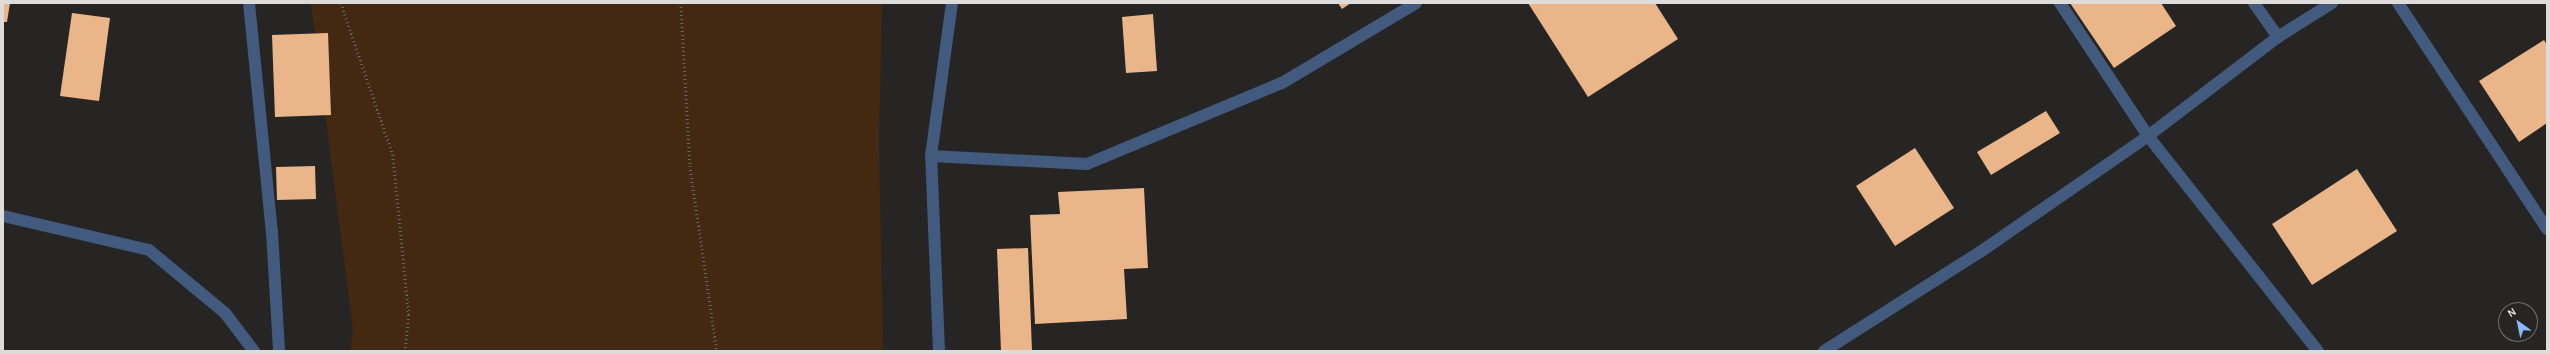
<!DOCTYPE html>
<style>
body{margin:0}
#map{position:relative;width:2550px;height:354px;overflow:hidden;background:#272523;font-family:"Alegreya Sans",sans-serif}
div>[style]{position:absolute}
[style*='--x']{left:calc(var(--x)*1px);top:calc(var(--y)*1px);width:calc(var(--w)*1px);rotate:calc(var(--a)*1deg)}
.green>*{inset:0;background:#432911}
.building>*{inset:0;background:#eab689}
.path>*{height:2.5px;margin-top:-1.25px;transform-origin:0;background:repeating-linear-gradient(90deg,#696765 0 1px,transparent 0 4px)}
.minor>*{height:12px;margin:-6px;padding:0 6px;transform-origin:6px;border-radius:6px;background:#415a7d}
span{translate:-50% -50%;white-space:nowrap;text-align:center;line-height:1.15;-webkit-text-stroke:4px #272523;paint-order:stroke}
.frame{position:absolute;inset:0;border:4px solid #dedcdb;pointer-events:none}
.north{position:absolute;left:2498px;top:302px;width:40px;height:40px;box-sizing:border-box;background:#272523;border:1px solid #706e6d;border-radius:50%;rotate:327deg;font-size:11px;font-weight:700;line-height:16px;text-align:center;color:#dedcdb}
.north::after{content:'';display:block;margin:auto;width:14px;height:18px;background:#8bb9fc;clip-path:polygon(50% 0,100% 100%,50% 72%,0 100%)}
</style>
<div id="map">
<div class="green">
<i style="clip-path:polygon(311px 3px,882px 3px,879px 143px,883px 351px,350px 351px,353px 330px)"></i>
</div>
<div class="building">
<i style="clip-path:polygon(3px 3px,10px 3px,7px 22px,3px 22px)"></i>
<i style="clip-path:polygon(1338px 3px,1351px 3px,1342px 9px)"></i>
<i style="clip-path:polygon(1528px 3px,1655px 3px,1678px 39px,1588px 97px)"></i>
<i style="clip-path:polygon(2070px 3px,2161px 3px,2176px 26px,2114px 68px)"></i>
<i style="clip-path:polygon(72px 13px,110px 18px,99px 101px,60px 96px)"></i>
<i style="clip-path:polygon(1153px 14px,1157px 71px,1126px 73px,1122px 17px)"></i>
<i style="clip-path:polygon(328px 33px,331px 115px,275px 117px,272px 35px)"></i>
<i style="clip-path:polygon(2544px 40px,2547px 45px,2547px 123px,2519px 142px,2479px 81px)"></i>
<i style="clip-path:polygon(2046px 111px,2060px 133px,1991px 175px,1977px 152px)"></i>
<i style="clip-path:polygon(1915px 148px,1954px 208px,1895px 246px,1856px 186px)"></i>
<i style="clip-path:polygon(315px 166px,316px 199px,277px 200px,276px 167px)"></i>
<i style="clip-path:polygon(2357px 169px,2397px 231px,2312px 285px,2272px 224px)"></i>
<i style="clip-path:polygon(1144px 188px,1148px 268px,1124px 269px,1127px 319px,1035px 324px,1030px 215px,1060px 214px,1058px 192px)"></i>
<i style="clip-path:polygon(1028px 248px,1032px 351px,1001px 351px,997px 249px)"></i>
</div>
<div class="path">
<i style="--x:341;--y:3;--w:161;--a:71.1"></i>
<i style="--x:393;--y:155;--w:161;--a:84.3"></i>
<i style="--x:409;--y:315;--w:36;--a:96"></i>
<i style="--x:681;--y:3;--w:163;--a:86.8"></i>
<i style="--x:690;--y:166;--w:187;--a:81.7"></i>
</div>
<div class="minor">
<i style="--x:249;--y:3;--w:230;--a:84.3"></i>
<i style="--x:272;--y:232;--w:119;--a:86.6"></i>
<i style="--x:2060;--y:3;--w:159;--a:56.5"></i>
<i style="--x:2148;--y:136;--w:274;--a:51.7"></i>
<i style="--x:2254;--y:3;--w:42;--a:54.8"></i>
<i style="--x:2398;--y:3;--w:271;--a:56.6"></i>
<i style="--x:931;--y:156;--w:156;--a:2.9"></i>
<i style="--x:1087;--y:164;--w:211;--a:-22.6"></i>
<i style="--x:1282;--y:83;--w:156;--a:-30.8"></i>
<i style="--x:3;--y:216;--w:150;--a:13.1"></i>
<i style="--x:149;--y:250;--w:99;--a:39.7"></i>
<i style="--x:225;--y:313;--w:48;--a:52.7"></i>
<i style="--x:939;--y:351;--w:195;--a:-92.3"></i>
<i style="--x:931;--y:156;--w:154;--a:-82.2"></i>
<i style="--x:1824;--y:351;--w:188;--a:-32.4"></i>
<i style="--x:1983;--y:250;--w:201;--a:-34.6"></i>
<i style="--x:2148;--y:136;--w:163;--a:-37.3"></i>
<i style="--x:2278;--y:37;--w:64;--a:-32.2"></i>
</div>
<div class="frame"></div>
<div class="north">N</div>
</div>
